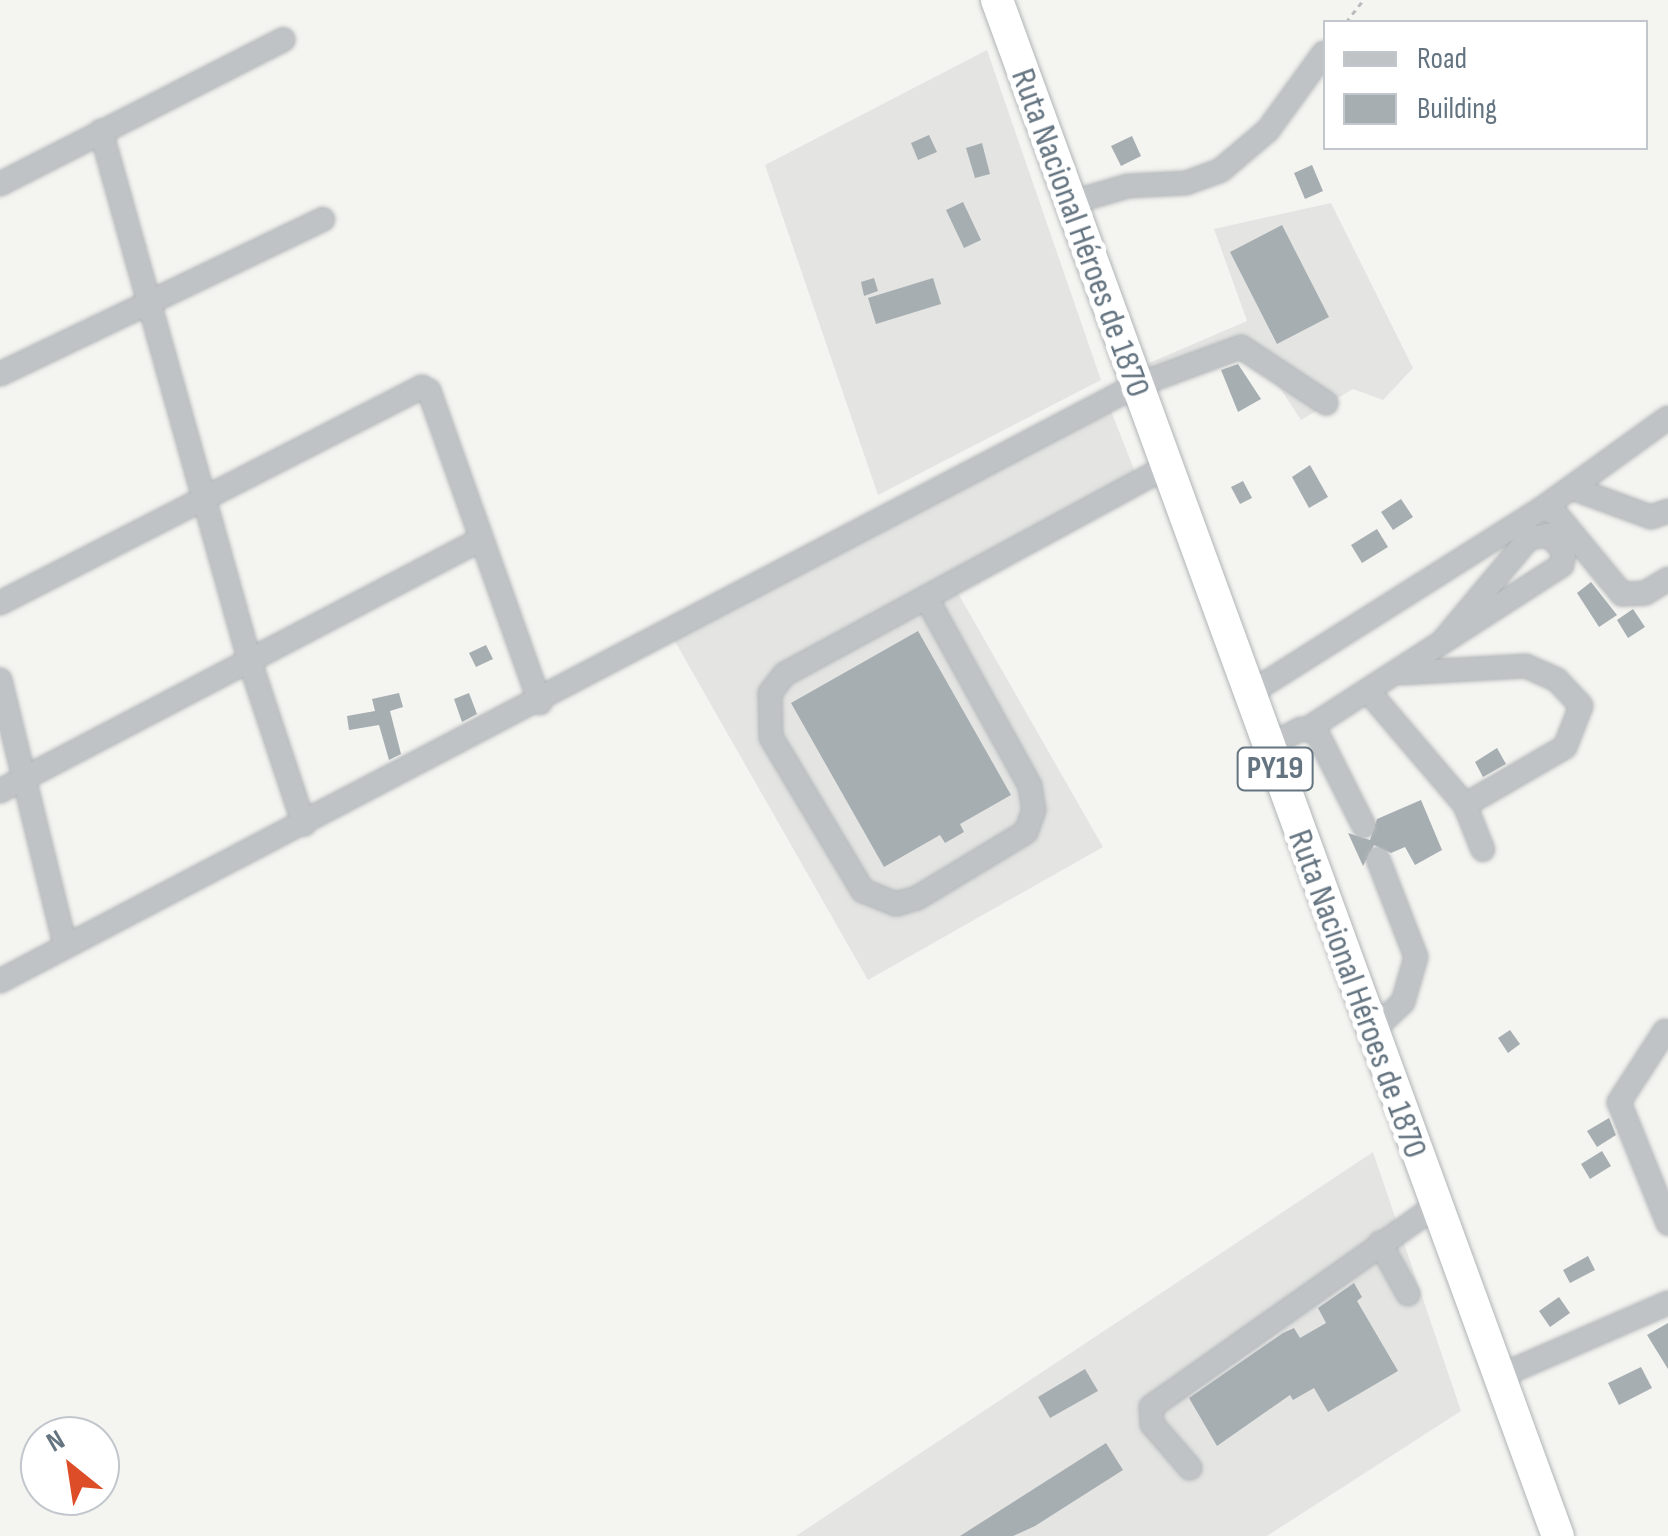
<!DOCTYPE html>
<meta charset="utf-8">
<style>
body{margin:0}
#map{position:relative;width:1668px;height:1536px;overflow:hidden;background:#f4f4f0;font-family:"Sofia Sans Condensed",sans-serif}
div>[style]{position:absolute}
[style*='--x']{left:calc(var(--x)*1px);top:calc(var(--y)*1px);width:calc(var(--w)*1px);rotate:calc(var(--a)*1deg)}
.built>*{inset:0;background:#e4e5e3}
.building>*{inset:0;background:#a6aeb2}
.path>*{height:2.5px;margin-top:-1.25px;transform-origin:0;background:repeating-linear-gradient(90deg,#b9bbbd 0 5px,transparent 0 10px)}
.roads{filter:drop-shadow(0 0 2px #b0b4b7) drop-shadow(0 0 2px #b0b4b7)}
.minor>*{height:22px;margin:-11px;padding:0 11px;transform-origin:11px;border-radius:11px;background:#bfc3c6}
.highway>*{height:32px;margin:-16px;padding:0 16px;transform-origin:16px;border-radius:16px;background:#fff}
span{translate:-50% -50%;white-space:nowrap;text-align:center;line-height:1.15;-webkit-text-stroke:10px #fff;paint-order:stroke}
.shield-label span{padding:2px 8px;background:#fff;border:2px solid;border-radius:8px;-webkit-text-stroke-width:0}
.shield-label{font-size:32px;color:#647480;font-weight:700}
.street-label{font-size:35px;color:#647480}
.legend{position:absolute;left:1323px;top:20px;width:325px;height:130px;box-sizing:border-box;background:#fff;border:2px solid #c1c7cc;margin:0;padding:12px 18px;list-style:none;font-size:30px;color:#647480}
.legend li{display:flex;align-items:center;gap:20px;height:50px}
.legend b{width:50px;border:2px solid #c1c7cc}
.north{position:absolute;left:20px;top:1416px;width:100px;height:100px;box-sizing:border-box;background:#fff;border:2px solid #c1c7cc;border-radius:50%;rotate:330deg;font-size:28px;font-weight:700;line-height:40px;text-align:center;color:#647480}
.north::after{content:'';display:block;margin:auto;width:35px;height:45px;background:#dd4d27;clip-path:polygon(50% 0,100% 100%,50% 72%,0 100%)}
</style>
<div id="map">
<div class="built">
<i style="clip-path:polygon(987px 50px,1101px 380px,878px 495px,765px 165px)"></i>
<i style="clip-path:polygon(1331px 203px,1413px 368px,1383px 400px,1353px 389px,1301px 420px,1255px 350px,1155px 379px,1149px 363px,1247px 321px,1214px 229px)"></i>
<i style="clip-path:polygon(1109px 406px,1141px 487px,955px 588px,1103px 847px,868px 980px,673px 638px)"></i>
<i style="clip-path:polygon(1373px 1152px,1461px 1411px,1267px 1536px,796px 1536px)"></i>
</div>
<div class="building">
<i style="clip-path:polygon(929px 135px,937px 152px,918px 160px,911px 143px)"></i>
<i style="clip-path:polygon(1132px 136px,1141px 156px,1121px 166px,1111px 146px)"></i>
<i style="clip-path:polygon(982px 143px,990px 174px,975px 178px,966px 148px)"></i>
<i style="clip-path:polygon(1312px 165px,1323px 191px,1305px 199px,1294px 173px)"></i>
<i style="clip-path:polygon(963px 202px,981px 240px,964px 248px,946px 210px)"></i>
<i style="clip-path:polygon(1282px 225px,1329px 317px,1277px 344px,1230px 252px)"></i>
<i style="clip-path:polygon(874px 278px,878px 291px,864px 296px,861px 282px)"></i>
<i style="clip-path:polygon(933px 278px,941px 304px,876px 324px,868px 298px)"></i>
<i style="clip-path:polygon(1238px 364px,1261px 399px,1238px 412px,1221px 370px)"></i>
<i style="clip-path:polygon(1310px 465px,1328px 497px,1309px 508px,1292px 477px)"></i>
<i style="clip-path:polygon(1243px 481px,1252px 498px,1240px 504px,1231px 487px)"></i>
<i style="clip-path:polygon(1401px 499px,1413px 517px,1393px 530px,1381px 512px)"></i>
<i style="clip-path:polygon(1377px 529px,1388px 547px,1362px 563px,1351px 545px)"></i>
<i style="clip-path:polygon(1591px 582px,1617px 615px,1599px 627px,1577px 593px)"></i>
<i style="clip-path:polygon(1633px 609px,1645px 627px,1628px 638px,1617px 620px)"></i>
<i style="clip-path:polygon(918px 631px,1011px 795px,960px 824px,964px 832px,945px 843px,940px 835px,884px 867px,791px 703px)"></i>
<i style="clip-path:polygon(486px 645px,493px 659px,476px 667px,469px 653px)"></i>
<i style="clip-path:polygon(399px 693px,403px 707px,390px 711px,401px 754px,389px 760px,379px 725px,349px 730px,347px 716px,375px 711px,372px 699px)"></i>
<i style="clip-path:polygon(469px 693px,477px 714px,462px 722px,454px 699px)"></i>
<i style="clip-path:polygon(1497px 748px,1506px 764px,1483px 777px,1475px 762px)"></i>
<i style="clip-path:polygon(1421px 800px,1442px 850px,1415px 865px,1405px 847px,1391px 853px,1374px 845px,1363px 866px,1348px 833px,1370px 840px,1377px 819px)"></i>
<i style="clip-path:polygon(1510px 1030px,1520px 1044px,1508px 1053px,1498px 1038px)"></i>
<i style="clip-path:polygon(1609px 1118px,1616px 1135px,1597px 1147px,1587px 1131px)"></i>
<i style="clip-path:polygon(1602px 1151px,1611px 1166px,1590px 1179px,1581px 1164px)"></i>
<i style="clip-path:polygon(1588px 1256px,1595px 1270px,1570px 1283px,1563px 1270px)"></i>
<i style="clip-path:polygon(1354px 1283px,1362px 1297px,1357px 1301px,1398px 1371px,1328px 1412px,1314px 1388px,1293px 1400px,1290px 1395px,1217px 1446px,1189px 1398px,1283px 1333px,1294px 1328px,1300px 1338px,1326px 1323px,1318px 1308px)"></i>
<i style="clip-path:polygon(1559px 1297px,1570px 1313px,1550px 1327px,1539px 1311px)"></i>
<i style="clip-path:polygon(1668px 1323px,1668px 1369px,1647px 1335px)"></i>
<i style="clip-path:polygon(1641px 1367px,1652px 1388px,1619px 1405px,1608px 1383px)"></i>
<i style="clip-path:polygon(1085px 1369px,1098px 1391px,1050px 1418px,1038px 1397px)"></i>
<i style="clip-path:polygon(1106px 1443px,1123px 1470px,1035px 1526px,1013px 1536px,960px 1536px)"></i>
</div>
<div class="path">
<i style="--x:1346;--y:22;--w:28;--a:-52"></i>
</div>
<div class="roads">
<div class="minor">
<i style="--x:101;--y:131;--w:552;--a:74.33"></i>
<i style="--x:250;--y:662;--w:171;--a:71.6"></i>
<i style="--x:0;--y:184;--w:318;--a:-27"></i>
<i style="--x:1069;--y:203;--w:61;--a:-16.1"></i>
<i style="--x:1128;--y:186;--w:58;--a:-3"></i>
<i style="--x:1186;--y:183;--w:37;--a:-20"></i>
<i style="--x:1221;--y:170;--w:62;--a:-40.4"></i>
<i style="--x:1268;--y:130;--w:95;--a:-54"></i>
<i style="--x:0;--y:374;--w:358;--a:-25.6"></i>
<i style="--x:1572;--y:488;--w:84;--a:20.2"></i>
<i style="--x:1651;--y:517;--w:18;--a:-19"></i>
<i style="--x:1543;--y:508;--w:14;--a:25"></i>
<i style="--x:1556;--y:514;--w:104;--a:50.5"></i>
<i style="--x:1622;--y:594;--w:23;--a:-2"></i>
<i style="--x:1645;--y:593;--w:27;--a:-31"></i>
<i style="--x:928;--y:601;--w:211;--a:61.1"></i>
<i style="--x:1030;--y:786;--w:24;--a:81"></i>
<i style="--x:1034;--y:810;--w:23;--a:110"></i>
<i style="--x:1026;--y:832;--w:127;--a:148.8"></i>
<i style="--x:917;--y:898;--w:22;--a:164"></i>
<i style="--x:896;--y:904;--w:35;--a:-158"></i>
<i style="--x:863;--y:891;--w:179;--a:-120.9"></i>
<i style="--x:771;--y:737;--w:44;--a:-91.3"></i>
<i style="--x:770;--y:693;--w:24;--a:-52"></i>
<i style="--x:785;--y:674;--w:431;--a:-28.5"></i>
<i style="--x:0;--y:603;--w:474;--a:-27.1"></i>
<i style="--x:422;--y:387;--w:8;--a:30"></i>
<i style="--x:429;--y:391;--w:331;--a:70.4"></i>
<i style="--x:1402;--y:673;--w:124;--a:-3.2"></i>
<i style="--x:1526;--y:666;--w:34;--a:24"></i>
<i style="--x:1557;--y:680;--w:35;--a:47"></i>
<i style="--x:1581;--y:706;--w:44;--a:111.3"></i>
<i style="--x:1565;--y:747;--w:116;--a:149.9"></i>
<i style="--x:0;--y:680;--w:273;--a:76.2"></i>
<i style="--x:1368;--y:691;--w:150;--a:49.6"></i>
<i style="--x:1465;--y:805;--w:48;--a:68.2"></i>
<i style="--x:1247;--y:695;--w:350;--a:-32.3"></i>
<i style="--x:1543;--y:508;--w:154;--a:-35.8"></i>
<i style="--x:1309;--y:728;--w:301;--a:-32.8"></i>
<i style="--x:1562;--y:565;--w:13;--a:-81"></i>
<i style="--x:1564;--y:552;--w:23;--a:-131"></i>
<i style="--x:1549;--y:535;--w:20;--a:171"></i>
<i style="--x:1529;--y:538;--w:134;--a:129.9"></i>
<i style="--x:1267;--y:747;--w:38;--a:-28"></i>
<i style="--x:1301;--y:729;--w:15;--a:8"></i>
<i style="--x:1316;--y:731;--w:106;--a:63.2"></i>
<i style="--x:0;--y:791;--w:542;--a:-27.61"></i>
<i style="--x:0;--y:981;--w:1282;--a:-27.66"></i>
<i style="--x:1135;--y:386;--w:113;--a:-20.2"></i>
<i style="--x:1241;--y:347;--w:102;--a:33.4"></i>
<i style="--x:1665;--y:1031;--w:85;--a:122.9"></i>
<i style="--x:1619;--y:1102;--w:131;--a:68"></i>
<i style="--x:1370;--y:1033;--w:45;--a:-43.2"></i>
<i style="--x:1403;--y:1002;--w:47;--a:-73.9"></i>
<i style="--x:1416;--y:957;--w:105;--a:-111.2"></i>
<i style="--x:1380;--y:1243;--w:58;--a:61.2"></i>
<i style="--x:1500;--y:1376;--w:183;--a:-23.5"></i>
<i style="--x:1190;--y:1468;--w:58;--a:-130.8"></i>
<i style="--x:1152;--y:1424;--w:17;--a:-93"></i>
<i style="--x:1151;--y:1407;--w:349;--a:-35.2"></i>
</div>
<div class="highway">
<i style="--x:997;--y:0;--w:1635;--a:69.94"></i>
</div>
</div>
<div class="shield-label">
<span style="left:1275px;top:769px">PY19</span>
</div>
<div class="street-label">
<span style="left:1080px;top:233px;rotate:70deg">Ruta Nacional Héroes de 1870</span>
<span style="left:1357px;top:994px;rotate:70deg">Ruta Nacional Héroes de 1870</span>
</div>
<ul class="legend">
<li><b style="height:12px;background:#bfc3c6"></b>Road</li>
<li><b style="height:28px;background:#a6aeb2"></b>Building</li>
</ul>
<div class="north">N</div>
</div>
